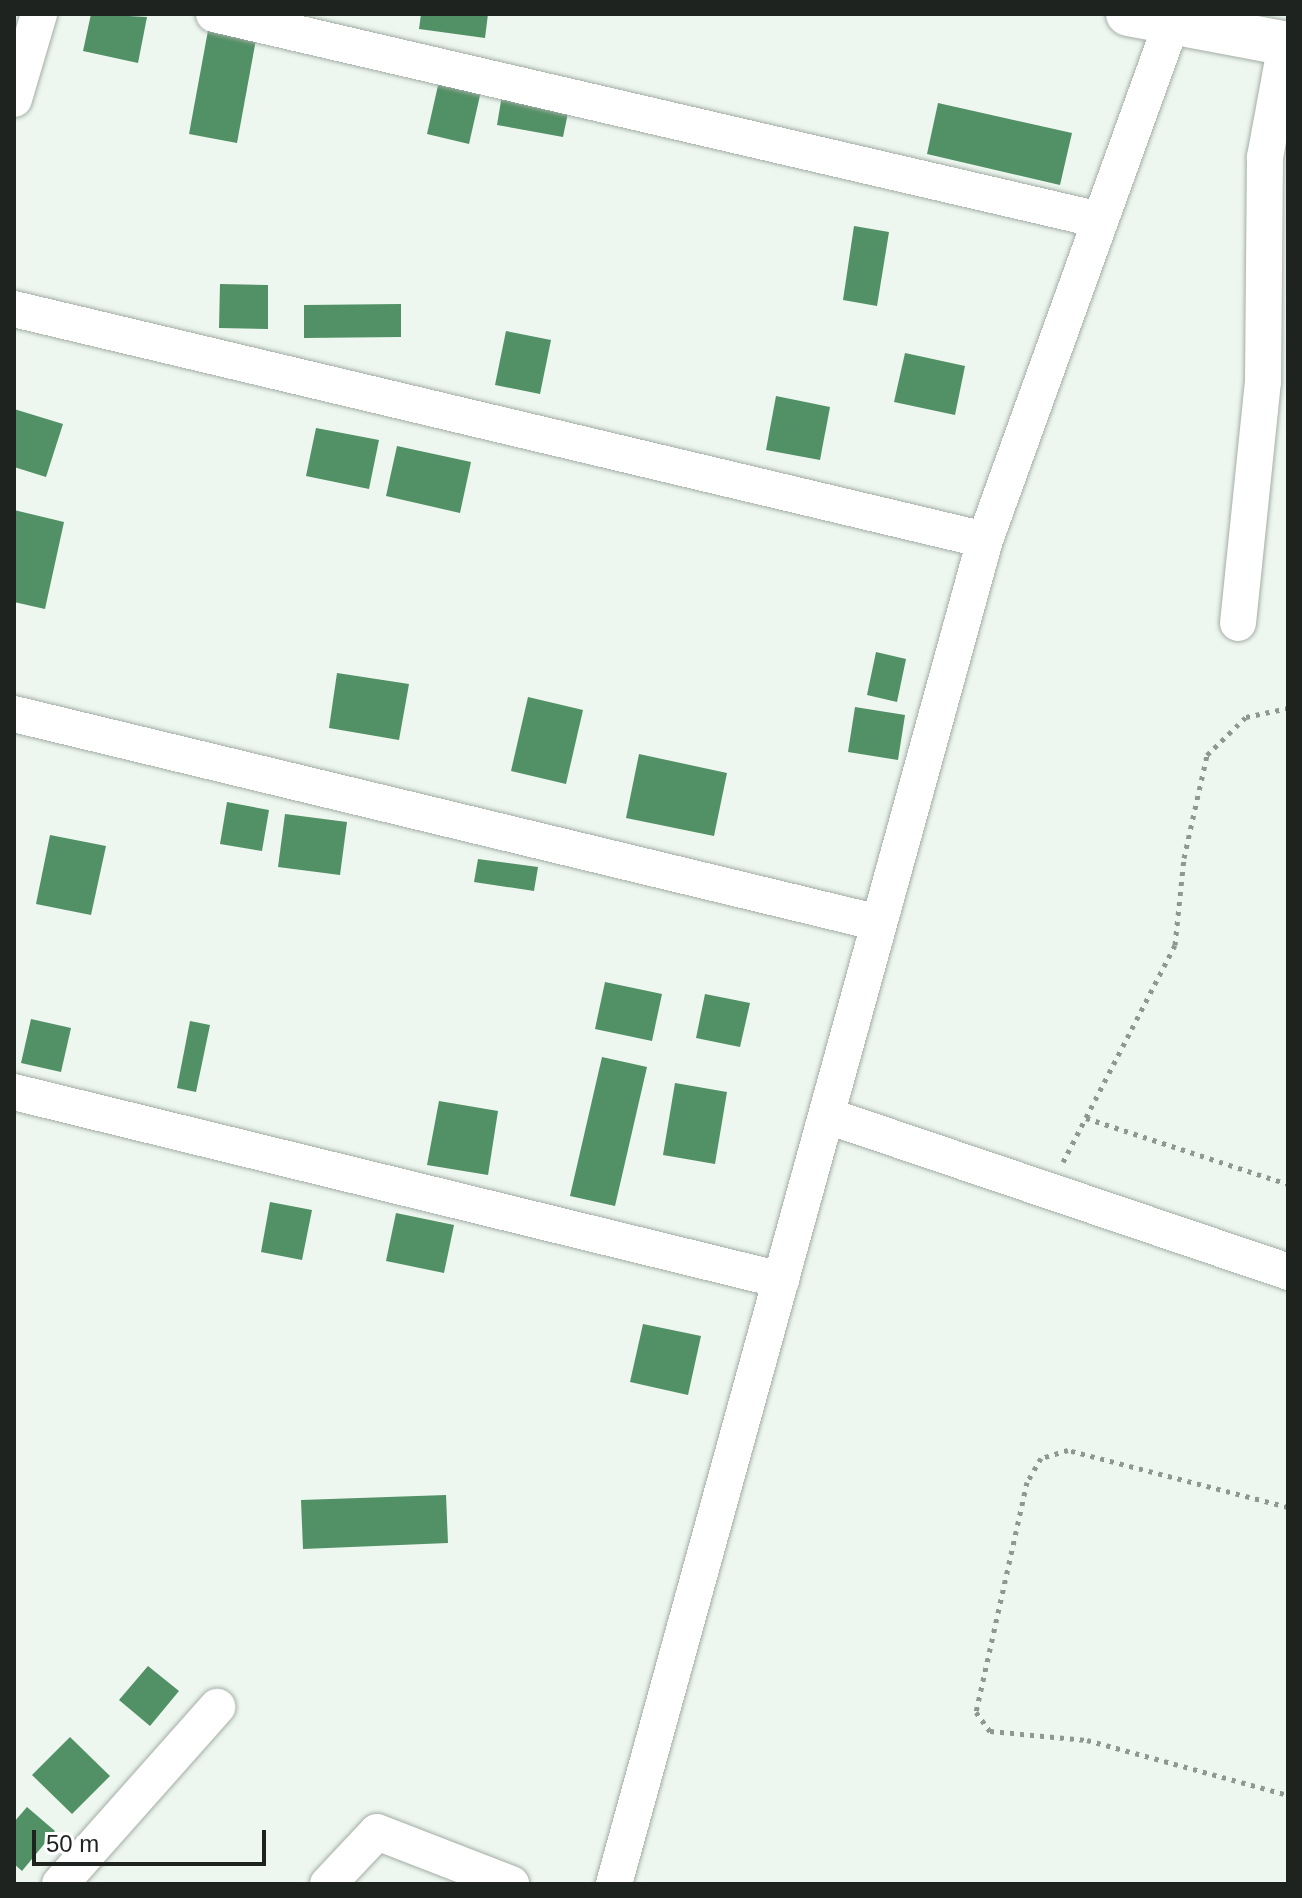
<!DOCTYPE html>
<style>
body{margin:0}
#map{position:relative;width:1302px;height:1898px;overflow:hidden;background:#edf7f0;font-family:Arial,sans-serif}
div>[style]{position:absolute}
[style*='--x']{left:calc(var(--x)*1px);top:calc(var(--y)*1px);width:calc(var(--w)*1px);rotate:calc(var(--a)*1deg)}
.building>*{inset:0;background:#529065}
.path>*{height:5px;margin-top:-2.5px;transform-origin:0;background:repeating-linear-gradient(90deg,#8f9791 0 4px,transparent 0 10px)}
.roads{filter:drop-shadow(0 0 2px #a3ada5) drop-shadow(0 0 2px #a3ada5)}
.minor>*{height:36px;margin:-18px;padding:0 18px;transform-origin:18px;border-radius:18px;background:#fff}
.major>*{height:44px;margin:-22px;padding:0 22px;transform-origin:22px;border-radius:22px;background:#fff}
span{translate:-50% -50%;white-space:nowrap;text-align:center;line-height:1.15;-webkit-text-stroke:7px #fff;paint-order:stroke}
.frame{position:absolute;inset:0;border:16px solid #1f2320;pointer-events:none}
.scale{position:absolute;left:32px;top:1830px;width:234px;height:36px;box-sizing:border-box;border:4px solid #1f2320;border-top:0;padding-left:10px;font-size:24px;line-height:28px;white-space:nowrap;color:#1f2320;-webkit-text-stroke:6px #fff;paint-order:stroke}
</style>
<div id="map">
<div class="building">
<i style="clip-path:polygon(91px 14px,147px 17px,138px 63px,83px 51px)"></i>
<i style="clip-path:polygon(421px 14px,488px 14px,485px 38px,419px 29px)"></i>
<i style="clip-path:polygon(209px 25px,257px 34px,237px 143px,189px 134px)"></i>
<i style="clip-path:polygon(439px 81px,481px 91px,469px 144px,427px 134px)"></i>
<i style="clip-path:polygon(502px 95px,569px 108px,563px 137px,497px 125px)"></i>
<i style="clip-path:polygon(938px 103px,1072px 133px,1060px 185px,927px 154px)"></i>
<i style="clip-path:polygon(854px 226px,889px 232px,877px 306px,843px 300px)"></i>
<i style="clip-path:polygon(220px 284px,268px 285px,268px 329px,219px 328px)"></i>
<i style="clip-path:polygon(401px 304px,401px 337px,304px 338px,304px 305px)"></i>
<i style="clip-path:polygon(506px 331px,551px 340px,540px 394px,495px 385px)"></i>
<i style="clip-path:polygon(905px 353px,965px 366px,955px 415px,894px 402px)"></i>
<i style="clip-path:polygon(776px 396px,830px 407px,820px 460px,766px 450px)"></i>
<i style="clip-path:polygon(14px 409px,63px 424px,46px 477px,14px 467px)"></i>
<i style="clip-path:polygon(316px 428px,379px 440px,369px 489px,306px 476px)"></i>
<i style="clip-path:polygon(397px 446px,471px 462px,460px 513px,386px 496px)"></i>
<i style="clip-path:polygon(14px 510px,64px 522px,45px 609px,14px 602px)"></i>
<i style="clip-path:polygon(876px 652px,906px 659px,897px 702px,867px 695px)"></i>
<i style="clip-path:polygon(337px 673px,409px 684px,399px 740px,329px 728px)"></i>
<i style="clip-path:polygon(528px 697px,583px 710px,566px 784px,511px 771px)"></i>
<i style="clip-path:polygon(855px 707px,905px 715px,898px 760px,848px 752px)"></i>
<i style="clip-path:polygon(639px 754px,727px 773px,714px 836px,626px 818px)"></i>
<i style="clip-path:polygon(227px 802px,269px 810px,262px 851px,220px 844px)"></i>
<i style="clip-path:polygon(285px 814px,347px 822px,340px 875px,278px 867px)"></i>
<i style="clip-path:polygon(50px 835px,106px 846px,91px 915px,36px 904px)"></i>
<i style="clip-path:polygon(478px 859px,538px 867px,534px 891px,474px 882px)"></i>
<i style="clip-path:polygon(605px 982px,662px 994px,652px 1041px,595px 1029px)"></i>
<i style="clip-path:polygon(705px 994px,750px 1003px,740px 1047px,696px 1038px)"></i>
<i style="clip-path:polygon(31px 1019px,71px 1028px,61px 1072px,21px 1063px)"></i>
<i style="clip-path:polygon(190px 1021px,210px 1025px,196px 1092px,177px 1088px)"></i>
<i style="clip-path:polygon(602px 1057px,647px 1067px,615px 1206px,570px 1196px)"></i>
<i style="clip-path:polygon(675px 1083px,727px 1092px,715px 1164px,663px 1155px)"></i>
<i style="clip-path:polygon(439px 1101px,498px 1111px,488px 1175px,427px 1165px)"></i>
<i style="clip-path:polygon(270px 1202px,312px 1210px,302px 1260px,261px 1252px)"></i>
<i style="clip-path:polygon(396px 1213px,454px 1225px,444px 1273px,386px 1261px)"></i>
<i style="clip-path:polygon(643px 1324px,701px 1336px,688px 1395px,630px 1382px)"></i>
<i style="clip-path:polygon(446px 1495px,448px 1543px,303px 1549px,301px 1500px)"></i>
<i style="clip-path:polygon(148px 1666px,179px 1691px,150px 1726px,119px 1700px)"></i>
<i style="clip-path:polygon(70px 1737px,110px 1776px,72px 1814px,32px 1775px)"></i>
<i style="clip-path:polygon(27px 1807px,55px 1831px,22px 1871px,14px 1864px,14px 1822px)"></i>
</div>
<div class="path">
<i style="--x:1086;--y:1118;--w:213;--a:18.1"></i>
<i style="--x:1063;--y:1162;--w:244;--a:-62.7"></i>
<i style="--x:1175;--y:945;--w:87;--a:-84.1"></i>
<i style="--x:1184;--y:858;--w:106;--a:-77.4"></i>
<i style="--x:1207;--y:755;--w:54;--a:-44.3"></i>
<i style="--x:1246;--y:717;--w:43;--a:-12.1"></i>
<i style="--x:1288;--y:1507;--w:227;--a:-165.5"></i>
<i style="--x:1068;--y:1450;--w:28;--a:163"></i>
<i style="--x:1041;--y:1458;--w:28;--a:120"></i>
<i style="--x:1027;--y:1482;--w:236;--a:102.5"></i>
<i style="--x:976;--y:1712;--w:24;--a:54"></i>
<i style="--x:990;--y:1731;--w:97;--a:5.3"></i>
<i style="--x:1087;--y:1740;--w:208;--a:15.3"></i>
</div>
<div class="roads">
<div class="minor">
<i style="--x:214;--y:14;--w:910;--a:13.09"></i>
<i style="--x:14;--y:99;--w:89;--a:-73.6"></i>
<i style="--x:14;--y:309;--w:998;--a:13.38"></i>
<i style="--x:1238;--y:623;--w:242;--a:-84.1"></i>
<i style="--x:1263;--y:382;--w:225;--a:-89.5"></i>
<i style="--x:1265;--y:157;--w:115;--a:-79.5"></i>
<i style="--x:14;--y:714;--w:890;--a:13.58"></i>
<i style="--x:14;--y:1092;--w:790;--a:13.77"></i>
<i style="--x:828;--y:1116;--w:486;--a:18.7"></i>
<i style="--x:60;--y:1884;--w:237;--a:-48.4"></i>
<i style="--x:328;--y:1884;--w:71;--a:-46.7"></i>
<i style="--x:377;--y:1832;--w:144;--a:21.2"></i>
<i style="--x:614;--y:1884;--w:1394;--a:-74.57"></i>
<i style="--x:985;--y:540;--w:551;--a:-70.15"></i>
</div>
<div class="major">
<i style="--x:1128;--y:14;--w:163;--a:10.6"></i>
</div>
</div>
<div class="frame"></div>
<div class="scale">50 m</div>
</div>
